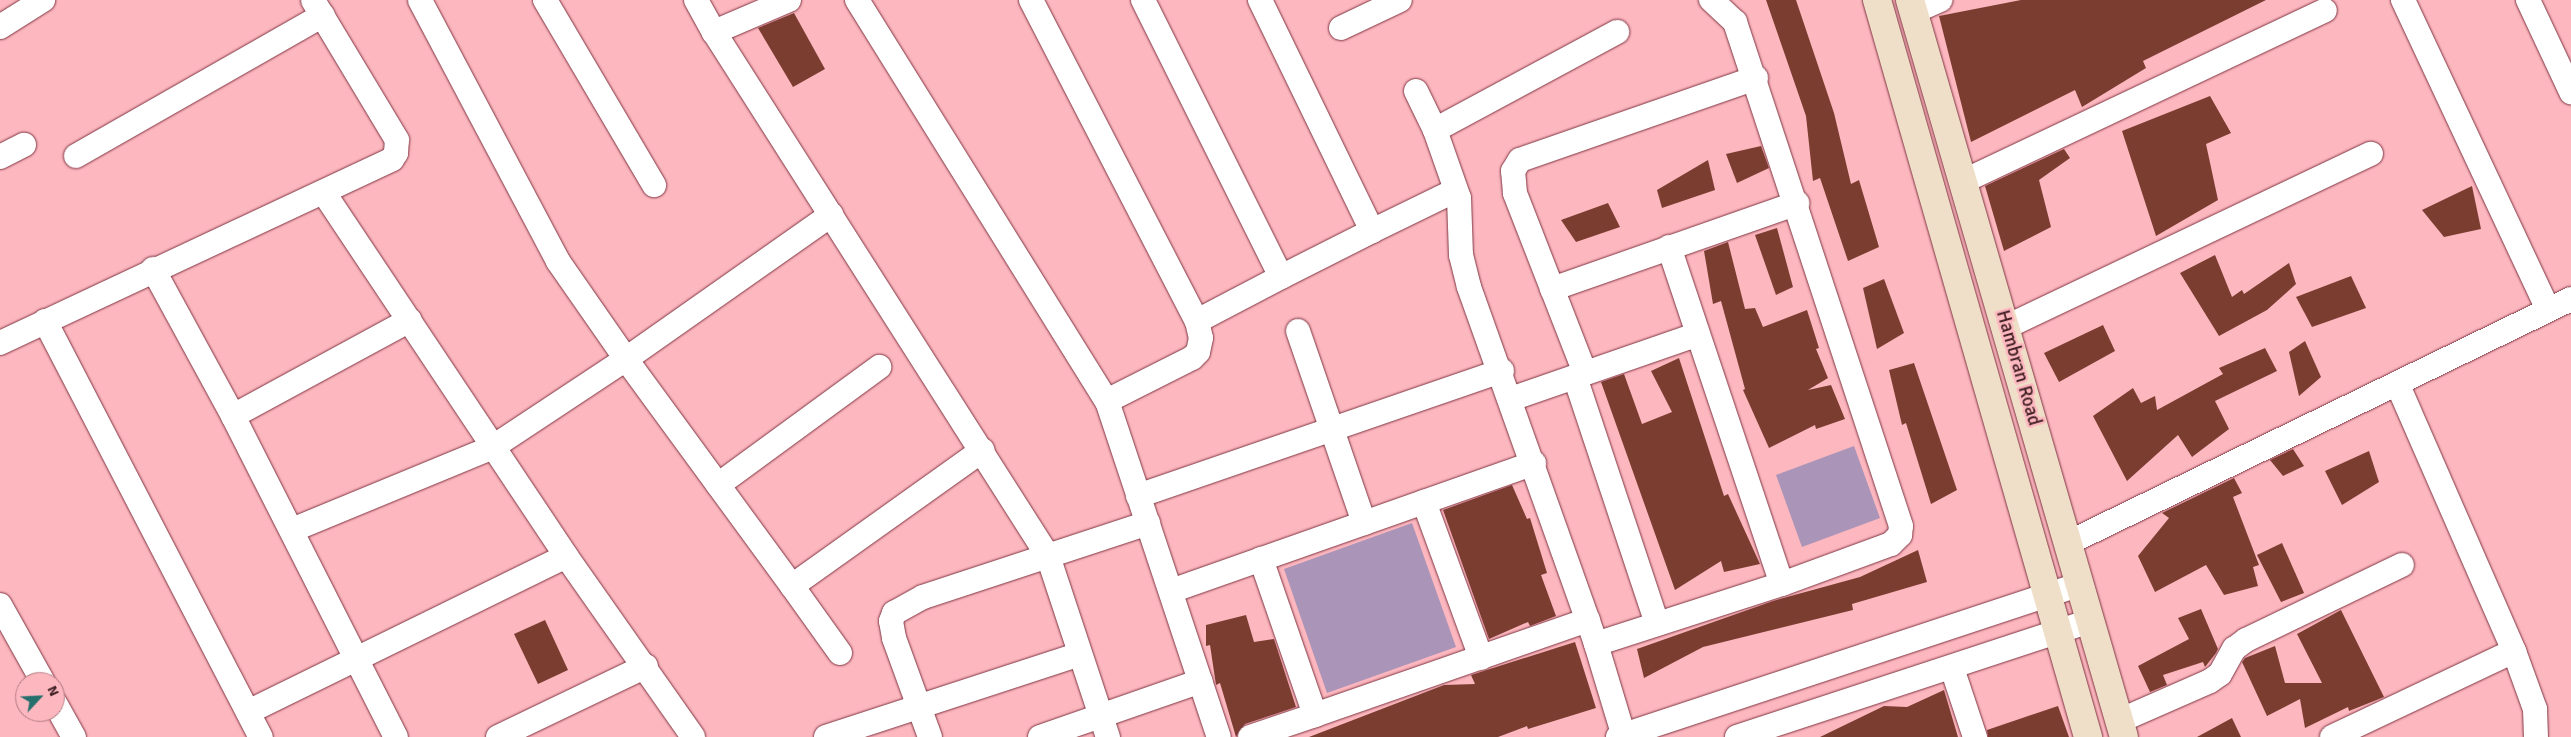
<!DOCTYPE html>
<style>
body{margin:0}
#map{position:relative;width:2571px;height:737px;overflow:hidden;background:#fdb7bf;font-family:Signika,sans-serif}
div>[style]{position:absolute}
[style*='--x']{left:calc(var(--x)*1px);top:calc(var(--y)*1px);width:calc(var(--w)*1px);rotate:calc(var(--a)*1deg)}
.green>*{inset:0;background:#aa94b7}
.building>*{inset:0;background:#7c3d31}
.roads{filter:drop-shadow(0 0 1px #7e3541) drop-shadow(0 0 1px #7e3541)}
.street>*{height:24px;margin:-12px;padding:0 12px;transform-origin:12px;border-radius:12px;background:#fff}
.secondary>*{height:28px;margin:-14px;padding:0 14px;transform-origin:14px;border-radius:14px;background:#f0dfc8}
span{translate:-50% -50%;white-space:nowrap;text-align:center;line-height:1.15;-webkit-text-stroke:5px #fdb7bf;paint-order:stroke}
.street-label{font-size:19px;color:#3e1e22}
.north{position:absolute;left:15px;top:672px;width:50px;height:50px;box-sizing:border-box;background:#fdb7bf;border:1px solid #b17a80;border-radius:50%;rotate:65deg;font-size:14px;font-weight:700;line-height:20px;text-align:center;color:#3e1e22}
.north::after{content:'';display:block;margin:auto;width:18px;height:22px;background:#25706d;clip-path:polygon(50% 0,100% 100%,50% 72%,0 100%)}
</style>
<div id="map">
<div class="green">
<i style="clip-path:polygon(1854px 446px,1880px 518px,1802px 547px,1776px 475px)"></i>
<i style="clip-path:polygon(1412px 523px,1456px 647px,1327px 693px,1284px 569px)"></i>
</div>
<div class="building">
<i style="clip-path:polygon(1766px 0,1796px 0,1834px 113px,1851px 184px,1859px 180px,1879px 247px,1848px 261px,1820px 178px,1813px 181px,1806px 116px)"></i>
<i style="clip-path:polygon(2021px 0,2266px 0,2143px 61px,2146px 68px,2082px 107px,2075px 90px,1971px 142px,1939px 16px)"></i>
<i style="clip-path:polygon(794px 13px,825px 69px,793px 87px,758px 28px)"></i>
<i style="clip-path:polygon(2210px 96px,2231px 133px,2206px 144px,2218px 200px,2156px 236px,2122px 131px)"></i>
<i style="clip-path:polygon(1761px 146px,1769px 168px,1737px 183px,1726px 154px)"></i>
<i style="clip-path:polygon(2064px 149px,2070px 158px,2039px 180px,2051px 227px,2004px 251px,1985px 186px)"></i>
<i style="clip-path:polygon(1708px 160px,1715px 190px,1662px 208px,1657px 190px)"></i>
<i style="clip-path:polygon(2472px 186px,2481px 229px,2444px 237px,2422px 210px)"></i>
<i style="clip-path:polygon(1608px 203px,1620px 227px,1576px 242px,1561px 220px)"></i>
<i style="clip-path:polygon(1777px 228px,1793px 287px,1776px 295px,1755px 235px)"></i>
<i style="clip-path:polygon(1728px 242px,1745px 309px,1755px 308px,1763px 327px,1807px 310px,1819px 348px,1816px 349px,1828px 378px,1808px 390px,1831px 385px,1845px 419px,1816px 429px,1815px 425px,1769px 448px,1743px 390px,1745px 389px,1721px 301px,1713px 304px,1704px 251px)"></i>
<i style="clip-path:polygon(2215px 255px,2232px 297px,2242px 290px,2244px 294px,2289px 263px,2296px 284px,2267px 310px,2219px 336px,2180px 273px)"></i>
<i style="clip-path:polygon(2351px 276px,2366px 308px,2312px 327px,2296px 297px)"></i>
<i style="clip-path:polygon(1884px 279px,1904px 333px,1877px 349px,1863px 288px)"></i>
<i style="clip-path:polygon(2103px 325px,2115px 351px,2059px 382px,2044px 353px)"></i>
<i style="clip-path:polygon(2305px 341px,2321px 377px,2299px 396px,2289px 352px)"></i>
<i style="clip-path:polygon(2265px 348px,2277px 371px,2215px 401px,2229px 429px,2192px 457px,2178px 435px,2127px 481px,2093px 416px,2133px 388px,2141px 403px,2155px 396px,2157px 410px,2223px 374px,2219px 368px)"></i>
<i style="clip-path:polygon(1679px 358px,1724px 496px,1728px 494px,1760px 564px,1724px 572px,1721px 561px,1675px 590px,1601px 382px,1624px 374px,1642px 424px,1672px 412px,1651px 371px)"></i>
<i style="clip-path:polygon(1914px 363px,1957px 490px,1931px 504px,1906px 423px,1902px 425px,1889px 370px)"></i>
<i style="clip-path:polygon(2293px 449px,2304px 466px,2283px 476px,2270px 460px)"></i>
<i style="clip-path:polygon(2369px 451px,2379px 482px,2342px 505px,2325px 471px)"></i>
<i style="clip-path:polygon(2234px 478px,2242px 493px,2233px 497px,2259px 565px,2253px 567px,2258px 586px,2224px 595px,2206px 565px,2155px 592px,2138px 556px,2169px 518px,2162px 513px)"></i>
<i style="clip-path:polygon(1512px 485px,1527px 519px,1530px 518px,1547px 573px,1541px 575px,1556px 616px,1530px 626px,1528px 622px,1489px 639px,1443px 510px)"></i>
<i style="clip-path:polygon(2282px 543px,2304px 593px,2281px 602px,2257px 555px)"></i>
<i style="clip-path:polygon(1918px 550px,1927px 582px,1852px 604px,1853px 610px,1703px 647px,1644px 678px,1637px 649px,1773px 601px,1860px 577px)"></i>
<i style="clip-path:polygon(2201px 609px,2218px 649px,2216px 653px,2205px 667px,2203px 662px,2163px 675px,2167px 685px,2150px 692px,2138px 666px,2189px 639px,2178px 618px)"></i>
<i style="clip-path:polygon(2341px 610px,2384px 697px,2349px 711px,2348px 707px,2305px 728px,2300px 699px,2267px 716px,2242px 662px,2245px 658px,2275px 646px,2285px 683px,2322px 683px,2297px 634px)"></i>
<i style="clip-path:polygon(1246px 615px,1254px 642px,1274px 639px,1296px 707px,1245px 724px,1236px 737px,1220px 683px,1216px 685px,1210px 645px,1206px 646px,1206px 625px)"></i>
<i style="clip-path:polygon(545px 620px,568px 670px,538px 684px,514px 634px)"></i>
<i style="clip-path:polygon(1575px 642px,1596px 708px,1528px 729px,1527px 726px,1498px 737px,1309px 737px,1444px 685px,1475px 684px,1471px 675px)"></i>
<i style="clip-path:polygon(1944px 690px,1958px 737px,1820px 737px,1884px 706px,1907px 707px)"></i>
<i style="clip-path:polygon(2058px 706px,2069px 737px,1988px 737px,1987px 730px)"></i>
<i style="clip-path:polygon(2232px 718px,2241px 737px,2197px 737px)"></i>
</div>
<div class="roads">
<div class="street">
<i style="--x:545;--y:0;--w:215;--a:59.5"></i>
<i style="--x:696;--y:0;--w:37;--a:61"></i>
<i style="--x:789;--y:0;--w:82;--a:156.9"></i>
<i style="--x:714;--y:32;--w:621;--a:57.49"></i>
<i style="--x:1048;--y:556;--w:191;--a:71.7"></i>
<i style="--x:857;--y:0;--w:473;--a:58.1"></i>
<i style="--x:1107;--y:401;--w:354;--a:71.6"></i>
<i style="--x:1031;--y:0;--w:361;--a:62.7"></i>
<i style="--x:1197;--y:321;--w:17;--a:77"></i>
<i style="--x:1201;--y:338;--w:14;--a:102"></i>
<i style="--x:1198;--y:352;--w:8;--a:135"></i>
<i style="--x:1192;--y:358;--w:95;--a:153.2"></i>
<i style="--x:1143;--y:0;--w:309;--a:63.5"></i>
<i style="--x:1281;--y:277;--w:102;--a:-26.8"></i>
<i style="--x:1260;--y:0;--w:257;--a:64.1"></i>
<i style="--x:1372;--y:231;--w:93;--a:-26"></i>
<i style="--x:2403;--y:0;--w:342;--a:64.9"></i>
<i style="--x:2528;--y:0;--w:102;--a:64.9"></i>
<i style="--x:1913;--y:12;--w:30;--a:-24"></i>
<i style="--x:0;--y:27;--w:51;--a:-32.1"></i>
<i style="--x:1341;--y:28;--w:65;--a:-25.4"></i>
<i style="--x:1416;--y:91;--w:43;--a:64"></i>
<i style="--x:1435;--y:130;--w:72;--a:70.6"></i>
<i style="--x:1459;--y:198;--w:57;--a:88"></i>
<i style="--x:1461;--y:255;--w:33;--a:76"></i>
<i style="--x:1469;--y:287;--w:379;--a:70.4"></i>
<i style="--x:1596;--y:644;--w:97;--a:73.2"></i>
<i style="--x:1435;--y:130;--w:207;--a:-28.3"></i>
<i style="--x:76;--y:156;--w:284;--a:-29.7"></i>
<i style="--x:0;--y:157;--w:27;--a:-27"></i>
<i style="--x:1964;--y:181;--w:399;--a:-25.3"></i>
<i style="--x:324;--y:193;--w:436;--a:56.3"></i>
<i style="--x:566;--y:556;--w:221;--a:54.9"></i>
<i style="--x:1669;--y:247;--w:355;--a:71.5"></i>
<i style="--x:153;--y:269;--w:167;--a:61.4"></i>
<i style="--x:233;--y:416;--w:360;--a:63.1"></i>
<i style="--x:1552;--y:289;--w:260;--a:-19.3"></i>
<i style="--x:45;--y:321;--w:469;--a:62.6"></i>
<i style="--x:1197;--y:321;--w:95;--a:-27.6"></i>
<i style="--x:2006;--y:327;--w:404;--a:-25.4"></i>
<i style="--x:1298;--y:331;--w:203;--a:71"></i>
<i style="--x:0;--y:343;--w:433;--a:-25.1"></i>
<i style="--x:392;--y:159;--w:7;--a:-56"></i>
<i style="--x:396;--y:153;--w:13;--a:-86"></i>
<i style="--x:397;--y:140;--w:163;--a:-121"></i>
<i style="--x:1585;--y:373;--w:193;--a:-111.3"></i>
<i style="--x:1515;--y:193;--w:22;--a:-95"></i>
<i style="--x:1513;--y:171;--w:13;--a:-58"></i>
<i style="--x:1520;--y:160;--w:250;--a:-19.2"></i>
<i style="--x:1575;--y:377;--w:260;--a:71.6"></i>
<i style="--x:1511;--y:399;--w:196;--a:-19.1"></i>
<i style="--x:233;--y:416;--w:201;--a:-28.5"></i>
<i style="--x:718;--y:485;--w:200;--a:-36.2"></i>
<i style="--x:1138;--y:496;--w:385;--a:-19"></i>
<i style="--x:1424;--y:502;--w:166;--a:69.9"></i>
<i style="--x:292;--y:530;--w:217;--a:-22.4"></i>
<i style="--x:493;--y:447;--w:159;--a:-33.5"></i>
<i style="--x:626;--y:359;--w:119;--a:-124.8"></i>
<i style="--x:558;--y:261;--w:295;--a:-117.9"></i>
<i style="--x:2068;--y:543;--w:559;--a:-25.88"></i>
<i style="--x:1261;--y:559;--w:165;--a:70.9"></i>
<i style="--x:1315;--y:715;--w:289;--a:-19.2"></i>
<i style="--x:792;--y:586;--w:281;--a:-126.2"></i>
<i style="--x:626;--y:359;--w:251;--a:-35.1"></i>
<i style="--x:1171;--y:591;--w:385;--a:-19.4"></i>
<i style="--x:0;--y:605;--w:88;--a:60.8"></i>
<i style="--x:1596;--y:644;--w:195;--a:-17.9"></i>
<i style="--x:1782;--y:584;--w:116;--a:-20.2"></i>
<i style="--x:1891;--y:544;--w:13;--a:-45"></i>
<i style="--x:1900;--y:535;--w:9;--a:-84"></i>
<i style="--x:1901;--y:526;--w:531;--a:-108.23"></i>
<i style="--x:1735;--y:22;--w:33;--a:-137"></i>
<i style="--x:2514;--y:651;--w:62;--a:70.1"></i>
<i style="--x:2535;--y:709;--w:28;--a:88"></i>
<i style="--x:840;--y:653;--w:82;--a:-125.6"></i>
<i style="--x:792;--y:586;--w:234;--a:-35.5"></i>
<i style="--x:1952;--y:668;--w:73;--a:71.6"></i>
<i style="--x:55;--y:703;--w:39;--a:61"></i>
<i style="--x:248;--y:712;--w:354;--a:-26.1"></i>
<i style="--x:2119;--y:721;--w:99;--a:-23.7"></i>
<i style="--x:2210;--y:681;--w:12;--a:-35"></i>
<i style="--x:2220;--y:674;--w:29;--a:-61"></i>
<i style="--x:2234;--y:649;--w:15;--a:-37"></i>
<i style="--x:2246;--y:640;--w:173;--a:-25.7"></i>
<i style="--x:498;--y:737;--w:164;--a:-25.6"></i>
<i style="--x:826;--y:737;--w:267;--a:-18.1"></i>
<i style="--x:930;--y:737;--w:105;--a:-110"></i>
<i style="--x:894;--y:638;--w:17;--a:-100"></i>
<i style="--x:891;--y:621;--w:9;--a:-69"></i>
<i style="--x:894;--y:613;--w:33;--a:-29"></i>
<i style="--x:923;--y:597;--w:237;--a:-18.2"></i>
<i style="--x:1040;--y:737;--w:170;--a:-19.2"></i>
<i style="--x:1250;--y:737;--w:69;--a:-18.7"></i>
<i style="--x:1618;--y:737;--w:487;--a:-18.3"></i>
<i style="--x:1737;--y:737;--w:372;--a:-18.2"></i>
<i style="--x:2332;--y:737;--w:201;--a:-25.3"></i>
<i style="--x:2514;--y:651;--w:292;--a:-113.6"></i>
</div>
<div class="secondary">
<i style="--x:1877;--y:0;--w:767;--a:74.02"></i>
<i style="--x:1910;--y:0;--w:767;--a:73.81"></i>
</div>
</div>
<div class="street-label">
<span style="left:2018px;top:368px;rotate:74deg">Hambran Road</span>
</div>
<div class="north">N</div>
</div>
